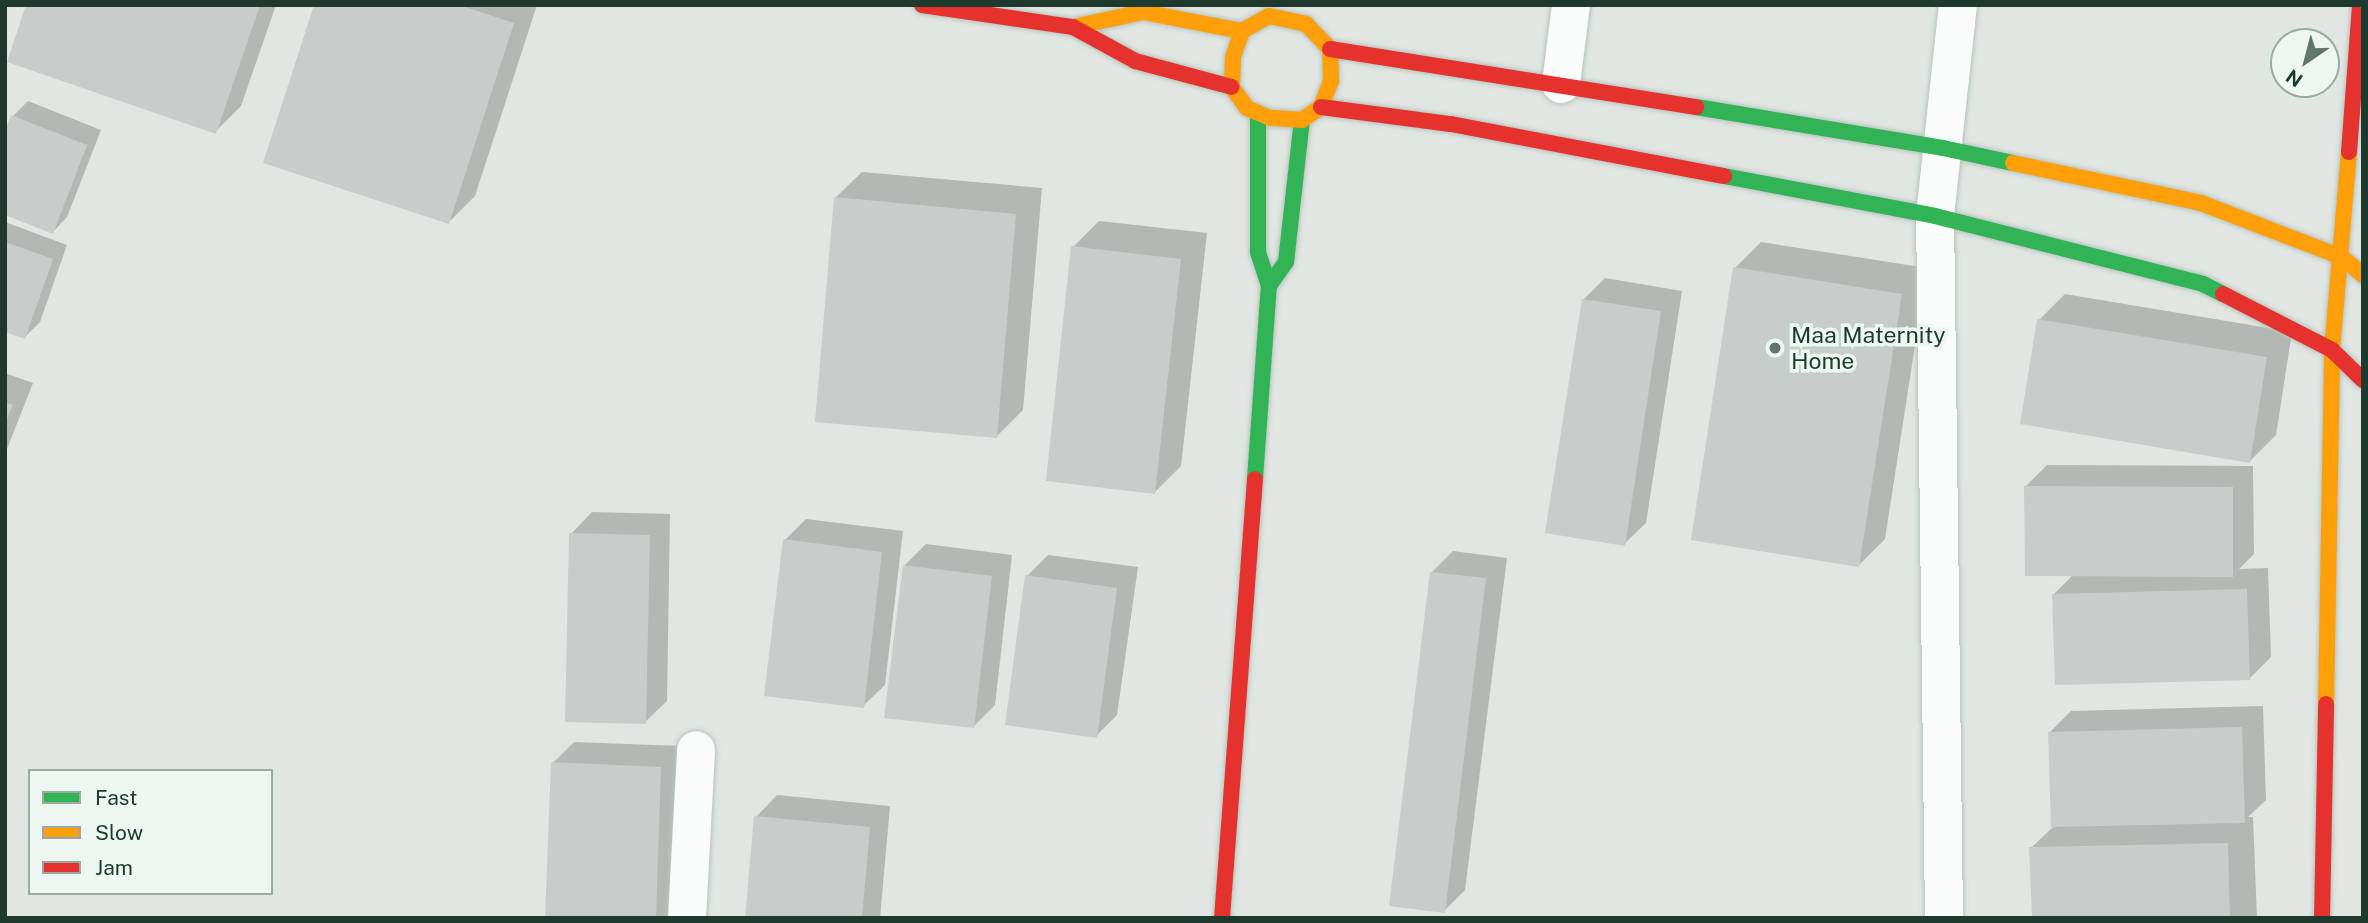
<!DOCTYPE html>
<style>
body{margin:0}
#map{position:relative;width:2368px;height:923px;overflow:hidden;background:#e0e6e2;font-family:"Public Sans",sans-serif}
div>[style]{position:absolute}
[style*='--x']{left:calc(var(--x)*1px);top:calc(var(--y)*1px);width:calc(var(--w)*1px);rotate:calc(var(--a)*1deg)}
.shadow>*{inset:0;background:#0003}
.building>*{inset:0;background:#c7cdca}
.roads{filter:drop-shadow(0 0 2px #b9c3bd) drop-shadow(0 0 2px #b9c3bd)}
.street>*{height:38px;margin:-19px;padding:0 19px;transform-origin:19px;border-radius:19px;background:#fafbfb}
.fast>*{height:16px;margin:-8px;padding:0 8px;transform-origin:8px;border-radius:8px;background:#30b455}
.slow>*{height:16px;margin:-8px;padding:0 8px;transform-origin:8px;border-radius:8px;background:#ff9f0a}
.jam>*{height:16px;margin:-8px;padding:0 8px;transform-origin:8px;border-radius:8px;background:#e5322d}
.dots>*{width:19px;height:19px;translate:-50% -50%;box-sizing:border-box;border:4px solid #edf6f0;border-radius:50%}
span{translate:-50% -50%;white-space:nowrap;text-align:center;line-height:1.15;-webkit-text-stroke:7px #edf6f0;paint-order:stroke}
.poi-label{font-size:23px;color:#1e392d}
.left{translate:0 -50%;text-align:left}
.frame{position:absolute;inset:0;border:7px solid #1e392d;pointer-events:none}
.legend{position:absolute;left:28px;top:769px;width:245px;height:126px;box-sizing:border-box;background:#edf6f0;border:2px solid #9aaaa2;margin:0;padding:9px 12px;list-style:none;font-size:21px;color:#1e392d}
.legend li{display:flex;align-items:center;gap:14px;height:35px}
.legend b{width:35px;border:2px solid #9aaaa2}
.north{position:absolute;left:2270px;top:28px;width:70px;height:70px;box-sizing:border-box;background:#edf6f0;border:2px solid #9aaaa2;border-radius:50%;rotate:215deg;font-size:19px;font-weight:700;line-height:28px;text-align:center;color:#1e392d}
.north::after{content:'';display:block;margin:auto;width:24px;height:32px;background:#62766c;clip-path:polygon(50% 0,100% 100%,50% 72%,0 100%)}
</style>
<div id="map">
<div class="shadow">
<i style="clip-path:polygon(28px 5px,276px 5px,241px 106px,215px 132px)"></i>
<i style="clip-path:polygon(316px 5px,537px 5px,475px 196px,449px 222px)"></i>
<i style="clip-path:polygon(28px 101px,101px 130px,67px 217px,53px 232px,13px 116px)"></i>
<i style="clip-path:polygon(862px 172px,1042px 188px,1023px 410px,997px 436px,835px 198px)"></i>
<i style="clip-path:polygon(1099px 221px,1207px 233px,1181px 466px,1155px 492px,1073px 247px)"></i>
<i style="clip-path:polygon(5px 222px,67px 245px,40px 322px,25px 337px,5px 330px)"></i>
<i style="clip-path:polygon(1761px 242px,1927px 268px,1885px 539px,1859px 565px,1735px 268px)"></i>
<i style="clip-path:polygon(1605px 278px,1682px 291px,1646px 523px,1624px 544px,1584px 299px)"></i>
<i style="clip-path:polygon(2065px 294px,2292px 332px,2276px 435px,2250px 461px,2039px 320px)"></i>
<i style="clip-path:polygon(5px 373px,33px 383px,5px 454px)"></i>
<i style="clip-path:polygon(2047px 465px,2253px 466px,2254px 554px,2239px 569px,2268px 568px,2271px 657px,2249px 679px,2054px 594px,2073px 575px,2025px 487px)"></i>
<i style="clip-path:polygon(592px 512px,670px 514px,667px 701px,645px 722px,571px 534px)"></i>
<i style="clip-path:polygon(806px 519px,903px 531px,885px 685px,863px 706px,785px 540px)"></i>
<i style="clip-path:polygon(926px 544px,1012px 555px,995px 705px,973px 727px,905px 565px)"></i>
<i style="clip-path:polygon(1453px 551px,1507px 558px,1465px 890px,1444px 911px,1432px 572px)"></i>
<i style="clip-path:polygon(1048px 555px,1138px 567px,1117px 715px,1096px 736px,1027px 576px)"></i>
<i style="clip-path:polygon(2263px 706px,2266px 800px,2248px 817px,2253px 817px,2257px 918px,2033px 918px,2031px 848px,2053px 827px,2050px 732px,2071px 711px)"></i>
<i style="clip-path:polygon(574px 742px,681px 746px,675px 918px,547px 918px,553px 763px)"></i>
<i style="clip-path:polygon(777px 795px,890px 806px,880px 918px,747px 918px,756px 817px)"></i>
</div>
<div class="building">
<i style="clip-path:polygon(26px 5px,260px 5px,216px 134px,7px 62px)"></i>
<i style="clip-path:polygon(314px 5px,459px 5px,514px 23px,449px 224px,263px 163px)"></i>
<i style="clip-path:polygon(11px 115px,87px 145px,53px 234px,5px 215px,5px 131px)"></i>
<i style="clip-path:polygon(834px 197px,1016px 214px,997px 438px,815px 422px)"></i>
<i style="clip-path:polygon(5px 242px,53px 259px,25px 339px,5px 332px)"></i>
<i style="clip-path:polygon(1071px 246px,1181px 259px,1155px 494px,1046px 481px)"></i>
<i style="clip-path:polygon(1733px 267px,1902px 294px,1859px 567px,1691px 540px)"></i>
<i style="clip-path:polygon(1582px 299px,1661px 311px,1625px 546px,1545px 533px)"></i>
<i style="clip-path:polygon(2037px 319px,2267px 357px,2250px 463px,2020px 424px)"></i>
<i style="clip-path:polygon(5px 402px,13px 405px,5px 423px)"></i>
<i style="clip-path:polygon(2024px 486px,2233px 487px,2233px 577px,2025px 576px)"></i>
<i style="clip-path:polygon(569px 533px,650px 535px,646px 724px,565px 722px)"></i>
<i style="clip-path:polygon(783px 539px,882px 552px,864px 708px,764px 696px)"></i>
<i style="clip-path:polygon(903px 565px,992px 576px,974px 728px,884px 718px)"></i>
<i style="clip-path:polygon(1430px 572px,1486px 578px,1445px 913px,1389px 906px)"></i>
<i style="clip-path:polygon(1025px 575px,1117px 588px,1097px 738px,1005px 725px)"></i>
<i style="clip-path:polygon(2247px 589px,2250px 680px,2055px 685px,2052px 594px)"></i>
<i style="clip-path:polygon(2242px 727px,2245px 823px,2051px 827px,2048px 732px)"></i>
<i style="clip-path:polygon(551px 762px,661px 767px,656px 918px,545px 918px)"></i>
<i style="clip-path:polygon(754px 816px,870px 827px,862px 918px,745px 918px)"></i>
<i style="clip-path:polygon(2228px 843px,2230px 918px,2032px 918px,2029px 847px)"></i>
</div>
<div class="roads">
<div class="street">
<i style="--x:1561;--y:84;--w:80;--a:-82.8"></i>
<i style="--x:687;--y:918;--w:168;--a:-86.9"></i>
<i style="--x:1944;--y:918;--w:702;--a:-90.73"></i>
<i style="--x:1935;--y:216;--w:212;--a:-83.8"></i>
</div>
<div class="fast">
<i style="--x:1696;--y:107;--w:250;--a:9.4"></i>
<i style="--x:1943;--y:148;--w:72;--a:12.1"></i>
<i style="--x:1724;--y:176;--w:215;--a:10.7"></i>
<i style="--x:1935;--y:216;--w:276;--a:14.2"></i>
<i style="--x:2203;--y:284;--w:22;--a:27"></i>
<i style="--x:1269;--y:286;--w:29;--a:-55"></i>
<i style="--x:1286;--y:262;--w:143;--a:-83.6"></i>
<i style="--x:1255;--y:479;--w:194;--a:-85.9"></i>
<i style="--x:1269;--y:286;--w:36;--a:-108"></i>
<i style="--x:1258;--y:252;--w:139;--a:-90"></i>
</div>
<div class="slow">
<i style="--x:1269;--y:16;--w:38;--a:12"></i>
<i style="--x:1306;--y:24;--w:35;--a:46"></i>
<i style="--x:1330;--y:49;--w:32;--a:88"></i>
<i style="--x:1331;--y:81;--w:28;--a:111"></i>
<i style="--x:1321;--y:107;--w:23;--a:146"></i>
<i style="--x:1302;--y:120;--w:32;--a:-176"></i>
<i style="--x:1270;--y:118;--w:25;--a:-157"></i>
<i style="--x:1247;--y:108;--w:26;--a:-126"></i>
<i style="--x:1232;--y:87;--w:30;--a:-88"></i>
<i style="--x:1233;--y:57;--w:28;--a:-71"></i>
<i style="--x:1242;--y:31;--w:31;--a:-29"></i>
<i style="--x:1073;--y:27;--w:72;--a:-12.1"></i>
<i style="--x:1143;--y:12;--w:101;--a:10.9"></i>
<i style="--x:2013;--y:163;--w:192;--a:12"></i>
<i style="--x:2201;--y:203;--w:151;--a:21"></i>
<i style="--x:2342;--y:257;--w:28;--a:41"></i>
<i style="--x:2326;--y:704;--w:354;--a:-89"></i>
<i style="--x:2332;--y:350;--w:199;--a:-85.1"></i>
</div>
<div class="jam">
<i style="--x:922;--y:5;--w:153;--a:8.3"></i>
<i style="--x:1073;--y:27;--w:71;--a:28.7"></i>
<i style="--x:1135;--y:61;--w:100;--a:15"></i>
<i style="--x:1330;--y:49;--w:371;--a:9"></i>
<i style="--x:1321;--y:107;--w:131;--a:7.5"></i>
<i style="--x:1451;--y:124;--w:278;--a:10.8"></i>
<i style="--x:2349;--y:152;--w:147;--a:-85.7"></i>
<i style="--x:2223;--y:294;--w:123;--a:27.2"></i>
<i style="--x:2332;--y:350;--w:43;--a:44.1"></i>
<i style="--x:1222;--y:918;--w:440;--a:-85.7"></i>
<i style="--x:2322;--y:918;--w:214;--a:-88.9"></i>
</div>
</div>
<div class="dots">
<i style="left:1775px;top:348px;background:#62766c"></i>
</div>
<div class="poi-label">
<span class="left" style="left:1791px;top:348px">Maa Maternity<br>Home</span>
</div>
<div class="frame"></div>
<ul class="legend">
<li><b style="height:9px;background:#30b455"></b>Fast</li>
<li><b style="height:9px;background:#ff9f0a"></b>Slow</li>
<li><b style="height:9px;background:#e5322d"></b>Jam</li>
</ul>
<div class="north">N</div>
</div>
